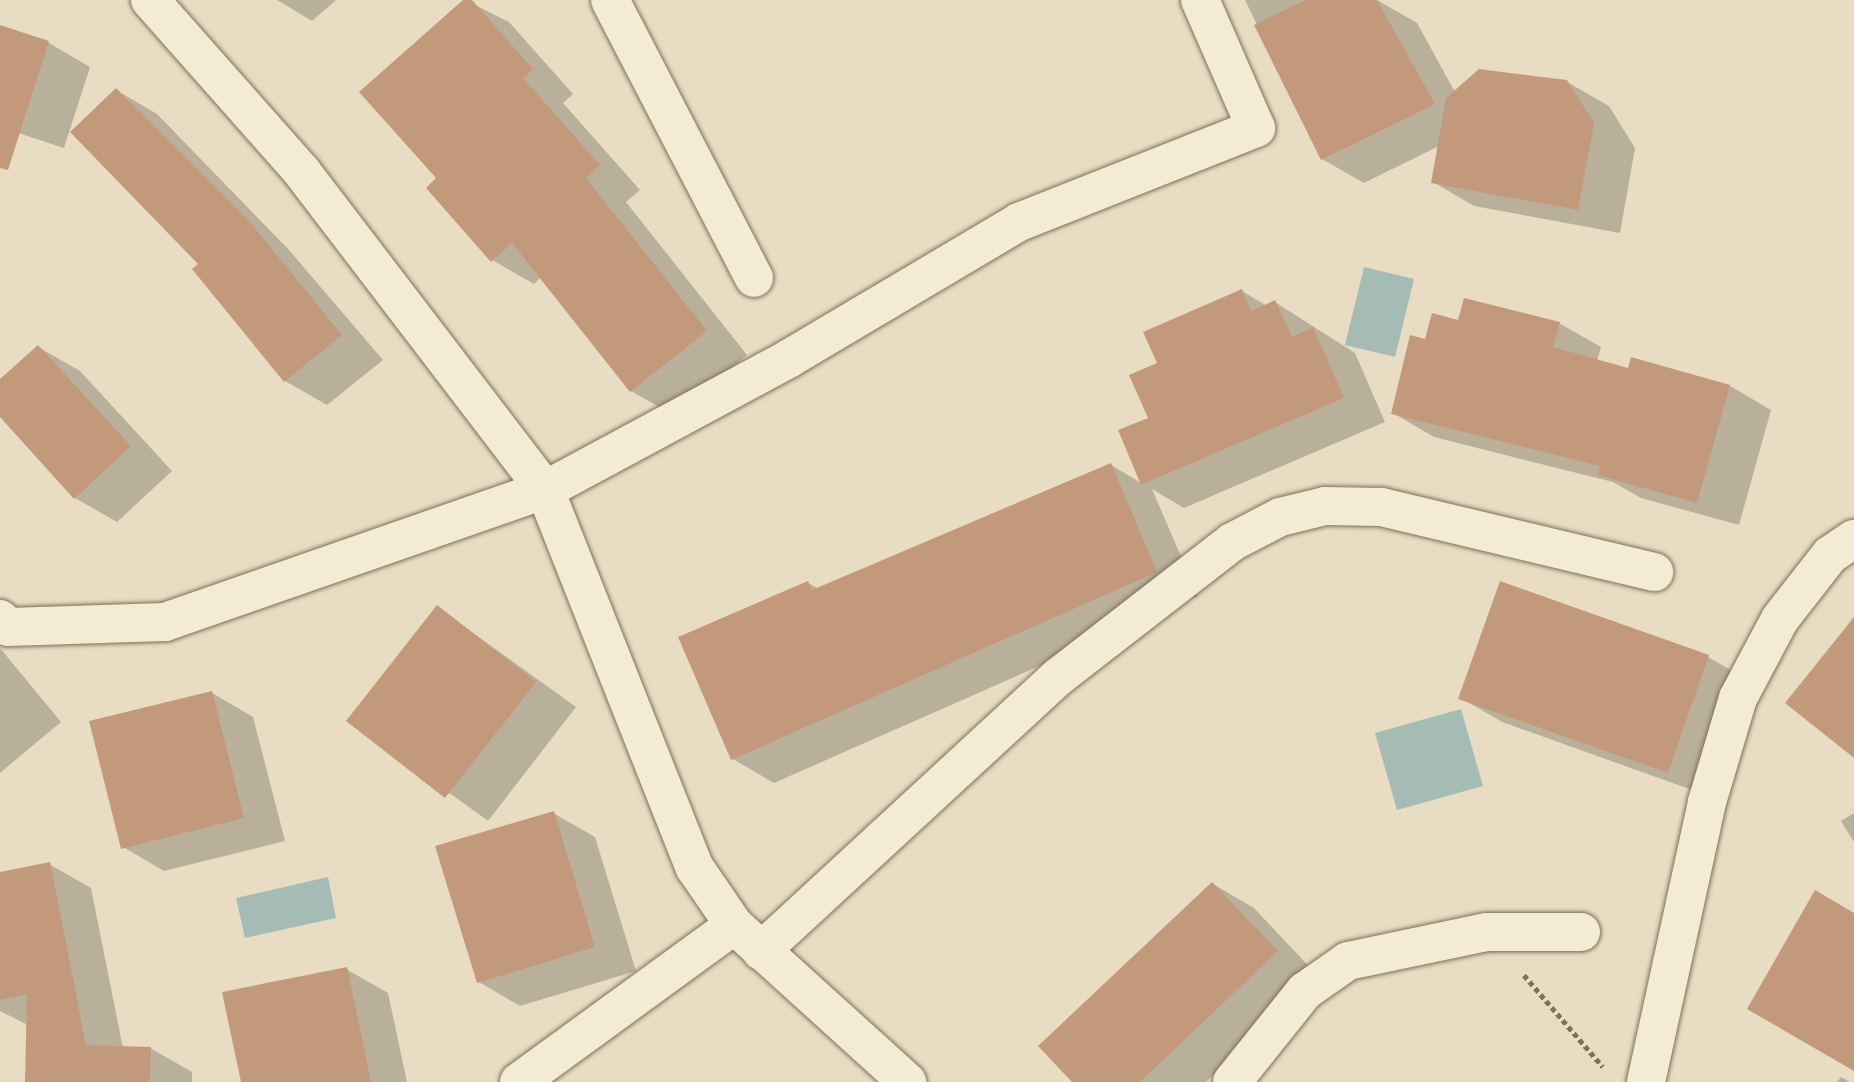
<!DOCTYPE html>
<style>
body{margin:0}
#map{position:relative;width:1854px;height:1082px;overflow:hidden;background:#e8ddc2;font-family:"Crimson Pro",serif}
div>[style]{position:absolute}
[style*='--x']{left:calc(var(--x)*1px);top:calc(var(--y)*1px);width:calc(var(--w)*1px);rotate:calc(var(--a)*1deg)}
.water>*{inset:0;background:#a4bcb4}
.shadow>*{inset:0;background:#0003}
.building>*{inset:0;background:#c3997c}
.path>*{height:4.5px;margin-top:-2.25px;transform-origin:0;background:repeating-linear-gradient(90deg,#806f5b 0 5px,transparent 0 8.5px)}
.roads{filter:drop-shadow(0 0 2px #806f5b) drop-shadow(0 0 2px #806f5b)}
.street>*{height:38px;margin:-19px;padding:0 19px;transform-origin:19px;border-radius:19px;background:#f4ebd4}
span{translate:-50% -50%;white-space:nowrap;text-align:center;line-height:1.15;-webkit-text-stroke:5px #f1e7d0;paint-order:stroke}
</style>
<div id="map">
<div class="water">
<i style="clip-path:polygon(1364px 267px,1414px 279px,1395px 357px,1345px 345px)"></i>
<i style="clip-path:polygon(1461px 709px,1483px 786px,1397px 810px,1375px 733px)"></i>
<i style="clip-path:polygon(328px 877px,336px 918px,245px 938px,236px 898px)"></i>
</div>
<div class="shadow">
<i style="clip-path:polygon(277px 0,336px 0,312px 21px)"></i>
<i style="clip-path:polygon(465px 0,509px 22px,573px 94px,563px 103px,640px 190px,626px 202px,747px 355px,673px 415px,631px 391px,541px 277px,534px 284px,492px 260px,439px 179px)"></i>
<i style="clip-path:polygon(1245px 0,1377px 0,1417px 23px,1455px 92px,1567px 82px,1609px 106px,1635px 148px,1620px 233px,1474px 206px,1433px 182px,1439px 146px,1364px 183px,1322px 159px)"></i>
<i style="clip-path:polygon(0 27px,49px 43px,90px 67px,64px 148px,0 127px)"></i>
<i style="clip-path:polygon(116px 90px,157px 114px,289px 250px,383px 360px,327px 405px,285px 381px,201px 264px)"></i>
<i style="clip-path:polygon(1242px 291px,1267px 306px,1275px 302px,1355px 353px,1385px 422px,1184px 508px,1152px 489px,1198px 596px,774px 783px,733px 759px,808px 583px,819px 589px,1111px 465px,1143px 484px,1160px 364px)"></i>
<i style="clip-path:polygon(1460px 322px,1559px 323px,1601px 347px,1597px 361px,1629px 370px,1632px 359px,1730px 386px,1771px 410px,1739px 525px,1641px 498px,1613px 482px,1434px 437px,1393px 413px,1426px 341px)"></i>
<i style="clip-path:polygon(38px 347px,80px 371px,172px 471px,117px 522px,75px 498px,0 415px,0 382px)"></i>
<i style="clip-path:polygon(1501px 583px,1708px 657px,1750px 681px,1709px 796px,1502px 722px,1461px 698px)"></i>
<i style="clip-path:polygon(437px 607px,576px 707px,488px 821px,349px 720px)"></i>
<i style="clip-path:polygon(0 648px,61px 722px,0 773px)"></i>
<i style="clip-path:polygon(212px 693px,253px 717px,285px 841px,164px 871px,123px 847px)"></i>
<i style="clip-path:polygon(553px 813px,595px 837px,636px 971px,520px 1006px,479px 982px)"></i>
<i style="clip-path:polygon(1854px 813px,1854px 842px,1841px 821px)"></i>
<i style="clip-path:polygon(49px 864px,91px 888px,123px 1048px,150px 1048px,192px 1072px,192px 1082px,27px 1082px,28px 1025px,0 1011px,0 874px)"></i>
<i style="clip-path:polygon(1213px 884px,1254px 908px,1318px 976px,1206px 1082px,1074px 1082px)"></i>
<i style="clip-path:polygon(346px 969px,388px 993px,407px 1082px,242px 1082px)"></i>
<i style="clip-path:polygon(1841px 1077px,1850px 1082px,1837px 1082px)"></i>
</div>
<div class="building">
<i style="clip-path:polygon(463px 0,472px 0,533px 69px,523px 78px,600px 165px,586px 178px,707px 331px,630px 392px,512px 243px,491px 262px,426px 188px,436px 178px,359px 92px)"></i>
<i style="clip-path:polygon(1306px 0,1377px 0,1435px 104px,1321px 160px,1254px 25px)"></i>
<i style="clip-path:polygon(0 25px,49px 41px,8px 170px,0 168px)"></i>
<i style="clip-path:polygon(1479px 69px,1567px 80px,1594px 123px,1578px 210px,1431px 183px,1446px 98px)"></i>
<i style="clip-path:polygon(116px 88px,250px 222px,342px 335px,284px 382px,192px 269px,198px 264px,70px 132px)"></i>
<i style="clip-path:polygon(1242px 289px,1251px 311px,1275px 300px,1292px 337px,1313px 327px,1344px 398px,1141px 485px,1118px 430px,1148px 418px,1129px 375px,1157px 363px,1143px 332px)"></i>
<i style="clip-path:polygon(1464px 298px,1560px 322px,1553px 347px,1628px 368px,1631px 357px,1730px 385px,1697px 503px,1598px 475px,1600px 466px,1391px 414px,1410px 335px,1425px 339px,1432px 313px,1458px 320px)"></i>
<i style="clip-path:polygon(38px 345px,131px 446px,74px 499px,0 417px,0 379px)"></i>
<i style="clip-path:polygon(1111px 463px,1157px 572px,731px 760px,678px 637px,808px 581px,812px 590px)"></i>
<i style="clip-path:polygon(1500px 581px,1709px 655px,1668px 773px,1458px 699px)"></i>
<i style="clip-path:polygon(437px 605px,536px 682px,445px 798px,346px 721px)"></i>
<i style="clip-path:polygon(1854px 617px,1854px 758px,1785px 703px)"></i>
<i style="clip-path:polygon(212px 691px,244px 818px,121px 849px,89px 721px)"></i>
<i style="clip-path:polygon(554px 811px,595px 947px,477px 983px,435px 846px)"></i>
<i style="clip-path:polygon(50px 862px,86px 1045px,151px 1047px,150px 1082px,25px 1082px,27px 994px,0 1000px,0 872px)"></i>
<i style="clip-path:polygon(1212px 882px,1278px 951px,1140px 1082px,1072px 1082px,1038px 1046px)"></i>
<i style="clip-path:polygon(1815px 890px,1854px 913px,1854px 1071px,1747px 1009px)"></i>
<i style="clip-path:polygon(347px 967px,371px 1082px,241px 1082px,222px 992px)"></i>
</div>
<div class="path">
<i style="--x:1524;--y:975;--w:121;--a:49.3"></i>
</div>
<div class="roads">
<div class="street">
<i style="--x:150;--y:0;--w:230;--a:48.5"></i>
<i style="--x:302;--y:172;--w:400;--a:52.6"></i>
<i style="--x:545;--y:490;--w:407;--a:68.4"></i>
<i style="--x:695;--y:868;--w:69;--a:55.6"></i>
<i style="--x:734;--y:925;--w:234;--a:42.2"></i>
<i style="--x:610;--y:0;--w:313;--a:62.6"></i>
<i style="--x:0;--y:619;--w:11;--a:45"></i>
<i style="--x:8;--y:627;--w:157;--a:-1.8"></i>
<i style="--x:165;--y:622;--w:402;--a:-19.2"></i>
<i style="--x:545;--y:490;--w:278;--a:-28.3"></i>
<i style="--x:790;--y:358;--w:266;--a:-30.7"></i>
<i style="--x:1019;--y:222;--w:255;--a:-21.6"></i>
<i style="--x:1256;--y:128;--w:140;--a:-113.6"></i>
<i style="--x:761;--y:951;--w:404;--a:-42.7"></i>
<i style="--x:1058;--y:677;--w:220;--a:-37.8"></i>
<i style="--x:1232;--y:542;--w:54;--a:-27.5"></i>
<i style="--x:1280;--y:517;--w:46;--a:-13.7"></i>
<i style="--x:1325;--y:506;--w:56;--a:1"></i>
<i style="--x:1381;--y:507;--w:281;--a:13.4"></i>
<i style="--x:519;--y:1082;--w:266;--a:-36.1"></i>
<i style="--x:1232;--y:1082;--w:117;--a:-51.3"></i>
<i style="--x:1305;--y:991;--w:52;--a:-34.9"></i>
<i style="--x:1348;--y:961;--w:142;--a:-11.8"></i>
<i style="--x:1487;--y:932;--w:94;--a:0"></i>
<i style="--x:1646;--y:1082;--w:287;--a:-77.7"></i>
<i style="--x:1707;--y:802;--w:109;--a:-73.4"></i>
<i style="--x:1738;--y:698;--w:89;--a:-62"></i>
<i style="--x:1780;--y:619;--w:81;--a:-52"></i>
<i style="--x:1830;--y:555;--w:29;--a:-34"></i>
</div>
</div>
</div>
